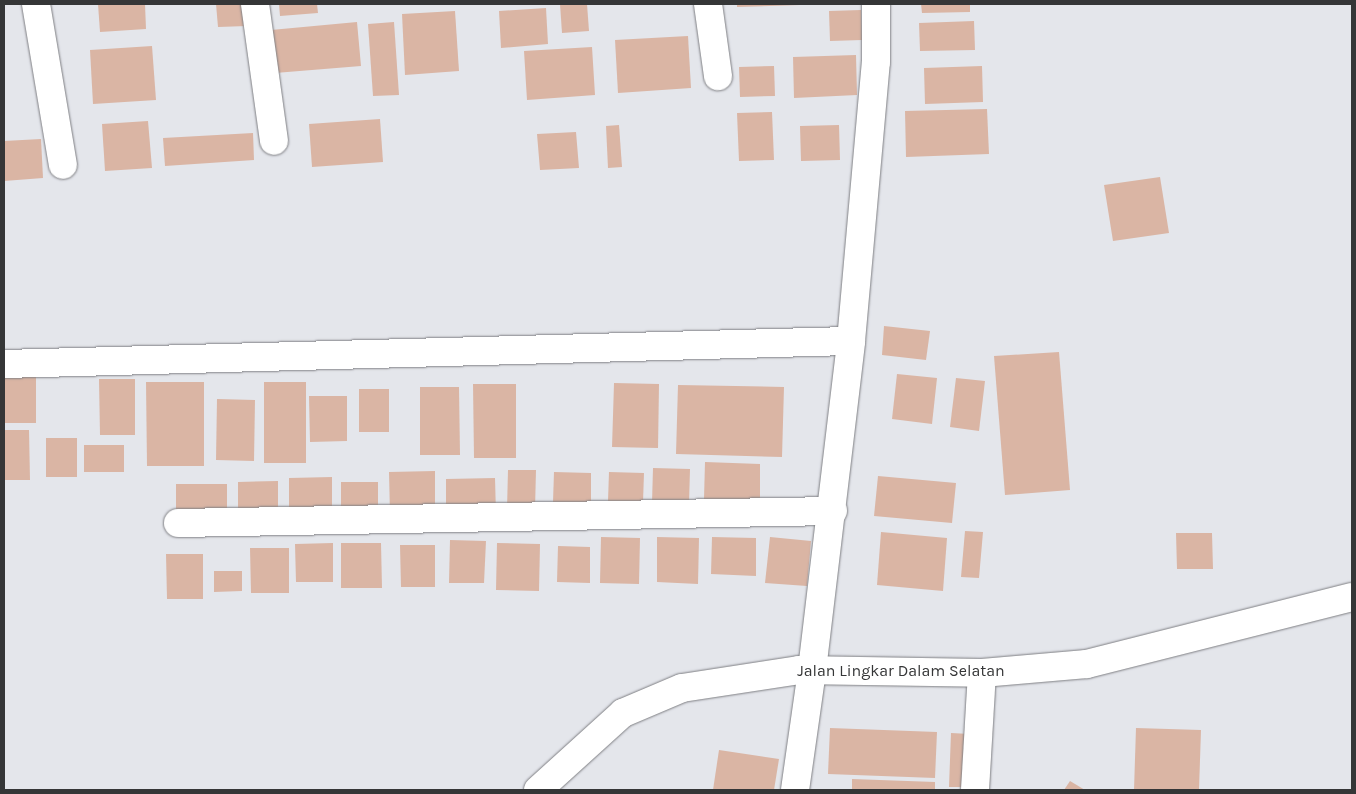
<!DOCTYPE html>
<style>
body{margin:0}
#map{position:relative;width:1356px;height:794px;overflow:hidden;background:#e4e6eb;font-family:Karla,sans-serif}
div>[style]{position:absolute}
[style*='--x']{left:calc(var(--x)*1px);top:calc(var(--y)*1px);width:calc(var(--w)*1px);rotate:calc(var(--a)*1deg)}
.building>*{inset:0;background:#dab5a4}
.roads{filter:drop-shadow(0 0 1px #7e7f83) drop-shadow(0 0 1px #7e7f83)}
.street>*{height:28px;margin:-14px;padding:0 14px;transform-origin:14px;border-radius:14px;background:#fff}
.secondary>*{height:28px;margin:-14px;padding:0 14px;transform-origin:14px;border-radius:14px;background:#fff}
.primary>*{height:28px;margin:-14px;padding:0 14px;transform-origin:14px;border-radius:14px;background:#fff}
span{translate:-50% -50%;white-space:nowrap;text-align:center;line-height:1.15;-webkit-text-stroke:4px #fff;paint-order:stroke}
.street-label{font-size:16px;color:#353637}
.frame{position:absolute;inset:0;border:5px solid #353637;pointer-events:none}
</style>
<div id="map">
<div class="building">
<i style="clip-path:polygon(98px 4px,145px 4px,146px 29px,100px 32px)"></i>
<i style="clip-path:polygon(216px 4px,246px 4px,247px 26px,218px 27px)"></i>
<i style="clip-path:polygon(279px 4px,317px 4px,318px 13px,280px 16px)"></i>
<i style="clip-path:polygon(560px 4px,587px 4px,589px 31px,562px 33px)"></i>
<i style="clip-path:polygon(737px 4px,800px 4px,800px 5px,737px 7px)"></i>
<i style="clip-path:polygon(921px 4px,970px 4px,970px 12px,922px 13px)"></i>
<i style="clip-path:polygon(546px 8px,548px 44px,501px 48px,499px 11px)"></i>
<i style="clip-path:polygon(861px 10px,862px 40px,830px 41px,829px 11px)"></i>
<i style="clip-path:polygon(455px 11px,459px 71px,405px 75px,402px 14px)"></i>
<i style="clip-path:polygon(974px 21px,975px 50px,920px 51px,919px 23px)"></i>
<i style="clip-path:polygon(357px 22px,361px 66px,275px 73px,271px 30px)"></i>
<i style="clip-path:polygon(394px 22px,399px 95px,373px 96px,368px 24px)"></i>
<i style="clip-path:polygon(688px 36px,691px 88px,618px 93px,615px 40px)"></i>
<i style="clip-path:polygon(152px 46px,156px 100px,93px 104px,90px 50px)"></i>
<i style="clip-path:polygon(592px 47px,595px 95px,527px 100px,524px 51px)"></i>
<i style="clip-path:polygon(856px 55px,857px 95px,794px 98px,793px 57px)"></i>
<i style="clip-path:polygon(774px 66px,775px 96px,740px 97px,739px 67px)"></i>
<i style="clip-path:polygon(982px 66px,983px 102px,925px 104px,924px 68px)"></i>
<i style="clip-path:polygon(987px 109px,989px 154px,906px 157px,905px 111px)"></i>
<i style="clip-path:polygon(772px 112px,774px 160px,739px 161px,737px 113px)"></i>
<i style="clip-path:polygon(380px 119px,383px 162px,312px 167px,309px 124px)"></i>
<i style="clip-path:polygon(148px 121px,152px 168px,105px 171px,102px 124px)"></i>
<i style="clip-path:polygon(619px 125px,622px 167px,608px 168px,606px 126px)"></i>
<i style="clip-path:polygon(839px 125px,840px 160px,801px 161px,800px 126px)"></i>
<i style="clip-path:polygon(576px 132px,579px 168px,540px 170px,537px 134px)"></i>
<i style="clip-path:polygon(253px 133px,254px 160px,165px 166px,163px 138px)"></i>
<i style="clip-path:polygon(41px 139px,43px 178px,4px 181px,4px 141px)"></i>
<i style="clip-path:polygon(1160px 177px,1169px 233px,1113px 241px,1104px 185px)"></i>
<i style="clip-path:polygon(884px 326px,930px 331px,926px 360px,882px 355px)"></i>
<i style="clip-path:polygon(1059px 352px,1070px 490px,1005px 495px,994px 356px)"></i>
<i style="clip-path:polygon(4px 370px,36px 370px,36px 423px,4px 423px)"></i>
<i style="clip-path:polygon(897px 374px,937px 378px,932px 424px,892px 419px)"></i>
<i style="clip-path:polygon(956px 378px,985px 381px,979px 431px,950px 427px)"></i>
<i style="clip-path:polygon(99px 379px,135px 379px,135px 435px,100px 435px)"></i>
<i style="clip-path:polygon(146px 382px,204px 382px,204px 466px,147px 466px)"></i>
<i style="clip-path:polygon(264px 382px,306px 382px,306px 463px,264px 463px)"></i>
<i style="clip-path:polygon(614px 383px,659px 384px,658px 448px,612px 447px)"></i>
<i style="clip-path:polygon(473px 384px,516px 384px,516px 458px,474px 458px)"></i>
<i style="clip-path:polygon(678px 385px,784px 387px,782px 457px,676px 454px)"></i>
<i style="clip-path:polygon(420px 387px,459px 387px,460px 455px,420px 455px)"></i>
<i style="clip-path:polygon(359px 389px,389px 389px,389px 432px,359px 432px)"></i>
<i style="clip-path:polygon(309px 396px,347px 396px,347px 441px,310px 442px)"></i>
<i style="clip-path:polygon(217px 399px,255px 400px,254px 461px,216px 460px)"></i>
<i style="clip-path:polygon(4px 430px,29px 430px,30px 480px,4px 480px)"></i>
<i style="clip-path:polygon(46px 438px,77px 438px,77px 477px,46px 477px)"></i>
<i style="clip-path:polygon(84px 445px,124px 445px,124px 472px,84px 472px)"></i>
<i style="clip-path:polygon(705px 462px,760px 464px,760px 501px,704px 499px)"></i>
<i style="clip-path:polygon(653px 468px,690px 469px,689px 504px,652px 503px)"></i>
<i style="clip-path:polygon(508px 470px,536px 470px,535px 509px,507px 509px)"></i>
<i style="clip-path:polygon(435px 471px,435px 513px,390px 514px,389px 472px)"></i>
<i style="clip-path:polygon(554px 472px,591px 473px,591px 504px,553px 502px)"></i>
<i style="clip-path:polygon(609px 472px,644px 473px,643px 502px,608px 501px)"></i>
<i style="clip-path:polygon(878px 476px,956px 483px,952px 523px,874px 516px)"></i>
<i style="clip-path:polygon(332px 477px,332px 512px,289px 513px,289px 478px)"></i>
<i style="clip-path:polygon(495px 478px,496px 514px,446px 514px,446px 479px)"></i>
<i style="clip-path:polygon(278px 481px,278px 516px,238px 516px,238px 482px)"></i>
<i style="clip-path:polygon(341px 482px,378px 482px,378px 514px,341px 515px)"></i>
<i style="clip-path:polygon(176px 484px,227px 484px,227px 514px,176px 514px)"></i>
<i style="clip-path:polygon(965px 531px,983px 532px,979px 578px,961px 577px)"></i>
<i style="clip-path:polygon(881px 532px,947px 538px,943px 591px,877px 585px)"></i>
<i style="clip-path:polygon(1176px 533px,1212px 533px,1213px 569px,1177px 569px)"></i>
<i style="clip-path:polygon(601px 537px,640px 538px,639px 584px,600px 583px)"></i>
<i style="clip-path:polygon(657px 537px,699px 538px,698px 584px,657px 582px)"></i>
<i style="clip-path:polygon(712px 537px,756px 538px,756px 576px,711px 574px)"></i>
<i style="clip-path:polygon(770px 537px,811px 541px,807px 586px,765px 583px)"></i>
<i style="clip-path:polygon(450px 540px,486px 541px,484px 583px,449px 583px)"></i>
<i style="clip-path:polygon(333px 543px,333px 582px,296px 582px,295px 544px)"></i>
<i style="clip-path:polygon(341px 543px,381px 543px,382px 588px,341px 588px)"></i>
<i style="clip-path:polygon(497px 543px,540px 544px,539px 591px,496px 590px)"></i>
<i style="clip-path:polygon(400px 545px,435px 545px,435px 587px,401px 587px)"></i>
<i style="clip-path:polygon(558px 546px,590px 547px,590px 583px,557px 582px)"></i>
<i style="clip-path:polygon(250px 548px,289px 548px,289px 593px,251px 593px)"></i>
<i style="clip-path:polygon(166px 554px,203px 554px,203px 599px,167px 599px)"></i>
<i style="clip-path:polygon(214px 571px,242px 571px,242px 591px,214px 592px)"></i>
<i style="clip-path:polygon(830px 728px,937px 732px,935px 778px,828px 774px)"></i>
<i style="clip-path:polygon(1136px 728px,1201px 730px,1199px 790px,1134px 790px)"></i>
<i style="clip-path:polygon(951px 733px,970px 734px,968px 787px,949px 787px)"></i>
<i style="clip-path:polygon(719px 750px,779px 759px,774px 790px,713px 790px)"></i>
<i style="clip-path:polygon(852px 779px,935px 782px,935px 790px,852px 790px)"></i>
<i style="clip-path:polygon(1070px 781px,1085px 790px,1064px 790px)"></i>
</div>
<div class="roads">
<div class="street">
<i style="--x:36;--y:4;--w:163;--a:80.5"></i>
<i style="--x:255;--y:4;--w:138;--a:82.1"></i>
<i style="--x:708;--y:4;--w:73;--a:82.1"></i>
<i style="--x:4;--y:364;--w:847;--a:-1.56"></i>
<i style="--x:178;--y:523;--w:655;--a:-1.05"></i>
<i style="--x:812;--y:670;--w:331;--a:-83.2"></i>
<i style="--x:851;--y:341;--w:280;--a:-84.9"></i>
<i style="--x:876;--y:62;--w:58;--a:-90"></i>
<i style="--x:975;--y:790;--w:117;--a:-86.6"></i>
</div>
<div class="secondary">
<i style="--x:795;--y:790;--w:121;--a:-81.9"></i>
</div>
<div class="primary">
<i style="--x:538;--y:790;--w:115;--a:-42.2"></i>
<i style="--x:623;--y:713;--w:64;--a:-23"></i>
<i style="--x:682;--y:688;--w:118;--a:-8.7"></i>
<i style="--x:799;--y:670;--w:183;--a:0.9"></i>
<i style="--x:982;--y:673;--w:105;--a:-4.9"></i>
<i style="--x:1087;--y:664;--w:273;--a:-14.2"></i>
</div>
</div>
<div class="street-label">
<span style="left:901px;top:671px">Jalan Lingkar Dalam Selatan</span>
</div>
<div class="frame"></div>
</div>
